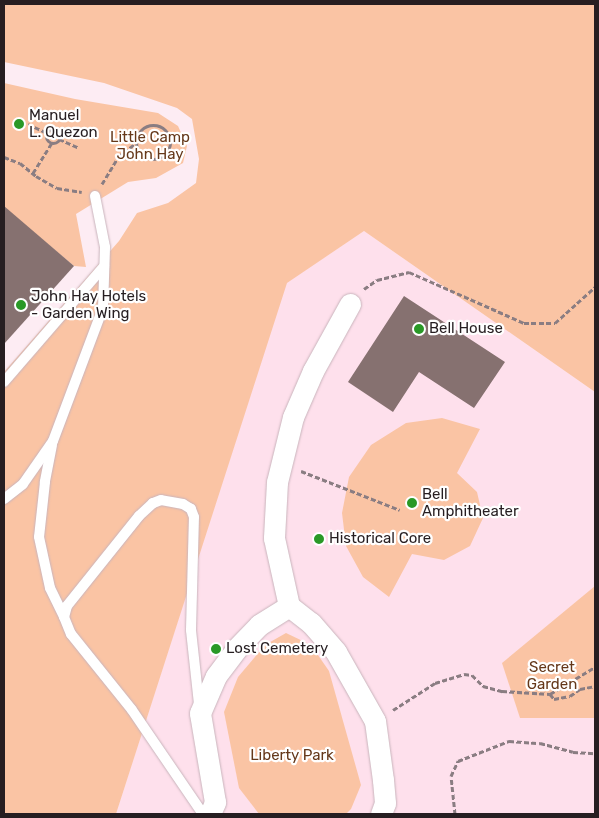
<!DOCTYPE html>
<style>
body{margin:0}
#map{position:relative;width:599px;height:818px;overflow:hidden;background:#fdecf3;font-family:Rubik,sans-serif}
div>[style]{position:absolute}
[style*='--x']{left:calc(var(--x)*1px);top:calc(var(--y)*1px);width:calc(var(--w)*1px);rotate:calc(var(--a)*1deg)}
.built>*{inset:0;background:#fee0ec}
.green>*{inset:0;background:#fac4a4}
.building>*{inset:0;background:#867170}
.path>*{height:3px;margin-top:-1.5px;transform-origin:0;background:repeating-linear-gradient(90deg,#8a7d82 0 5px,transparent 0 7.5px)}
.path>.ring{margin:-1.5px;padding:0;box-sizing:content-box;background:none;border:3px solid #8a7d82;border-radius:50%}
.roads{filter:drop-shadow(0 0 1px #c9b4bc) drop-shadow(0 0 1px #c9b4bc)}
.lane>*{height:10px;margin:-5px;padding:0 5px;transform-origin:5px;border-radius:5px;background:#fff}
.street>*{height:21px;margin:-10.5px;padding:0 10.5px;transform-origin:10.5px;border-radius:10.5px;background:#fff}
.dots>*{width:14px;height:14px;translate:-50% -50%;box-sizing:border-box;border:2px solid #fff;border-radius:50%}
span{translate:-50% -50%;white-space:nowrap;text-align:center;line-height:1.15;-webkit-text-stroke:4.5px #fff;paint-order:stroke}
.poi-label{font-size:15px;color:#261e21}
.left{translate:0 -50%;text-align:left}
.park-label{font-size:15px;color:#65381a}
.frame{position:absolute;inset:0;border:5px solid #261e21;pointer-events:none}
</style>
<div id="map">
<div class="built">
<i style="clip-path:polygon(364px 231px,595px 392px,595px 814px,116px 814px,286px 283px)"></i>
</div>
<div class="green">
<i style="clip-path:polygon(4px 4px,595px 4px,595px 392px,364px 231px,287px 283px,116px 814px,4px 814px,4px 372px,119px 241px,137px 213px,168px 203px,196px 183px,199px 159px,192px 119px,177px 108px,104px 83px,4px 62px)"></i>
<i style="clip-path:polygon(4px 83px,75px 99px,158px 113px,178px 126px,187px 146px,183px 163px,156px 178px,128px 182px,76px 214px,86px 267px,74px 266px,7px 210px,4px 214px)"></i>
<i style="clip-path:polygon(442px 418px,480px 429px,457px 473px,477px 492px,483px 518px,470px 546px,444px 560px,412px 554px,389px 597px,363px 577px,346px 546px,342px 513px,349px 477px,371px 445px,406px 423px)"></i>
<i style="clip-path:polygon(595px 586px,595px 718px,520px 718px,502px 663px)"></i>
<i style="clip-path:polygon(286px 633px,311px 645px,329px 671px,361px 785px,351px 809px,346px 814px,259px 814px,239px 788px,224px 712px,238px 677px,265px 645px)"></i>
</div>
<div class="building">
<i style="clip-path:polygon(4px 206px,74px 266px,4px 344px)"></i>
<i style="clip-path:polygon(404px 296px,505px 362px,474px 408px,419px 372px,393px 412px,348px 382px)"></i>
</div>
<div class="path">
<i style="--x:28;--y:124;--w:21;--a:25"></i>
<i class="ring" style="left:136px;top:125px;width:31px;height:31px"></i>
<i class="ring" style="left:46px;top:129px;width:11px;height:11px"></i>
<i style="--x:59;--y:139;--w:22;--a:24"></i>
<i style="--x:4;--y:157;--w:17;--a:21"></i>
<i style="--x:20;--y:163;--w:21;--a:39"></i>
<i style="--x:36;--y:176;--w:24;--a:30"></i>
<i style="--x:57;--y:188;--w:25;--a:9"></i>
<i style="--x:33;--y:173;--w:36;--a:-58"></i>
<i style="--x:102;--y:184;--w:31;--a:-59"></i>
<i style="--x:118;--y:157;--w:23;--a:-38"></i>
<i style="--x:364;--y:289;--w:16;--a:-35"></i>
<i style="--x:377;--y:280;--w:33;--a:-14"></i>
<i style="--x:409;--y:272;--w:126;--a:23.9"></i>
<i style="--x:524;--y:323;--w:31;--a:0"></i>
<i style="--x:555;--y:323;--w:54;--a:-42"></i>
<i style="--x:301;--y:471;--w:106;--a:21.5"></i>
<i style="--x:550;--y:694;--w:6;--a:51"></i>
<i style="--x:554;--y:699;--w:16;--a:-11"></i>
<i style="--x:570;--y:696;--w:12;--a:-35"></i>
<i style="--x:580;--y:689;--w:15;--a:-11"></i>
<i style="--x:393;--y:710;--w:50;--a:-32.7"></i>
<i style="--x:435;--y:683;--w:30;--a:-17"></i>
<i style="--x:464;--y:674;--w:8;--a:7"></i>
<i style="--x:472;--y:675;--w:16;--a:45"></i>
<i style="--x:483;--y:686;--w:20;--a:15"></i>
<i style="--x:502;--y:691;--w:48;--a:3.6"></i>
<i style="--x:550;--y:694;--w:52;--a:-31"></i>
<i style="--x:455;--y:814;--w:38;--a:-96"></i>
<i style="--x:451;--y:776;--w:17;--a:-65"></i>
<i style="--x:458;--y:761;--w:55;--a:-21.4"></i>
<i style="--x:509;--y:741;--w:31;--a:4"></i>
<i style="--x:540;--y:743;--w:34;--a:15"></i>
<i style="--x:573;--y:752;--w:22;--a:3"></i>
</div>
<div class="roads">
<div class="lane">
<i style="--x:4;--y:382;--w:153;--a:-49.2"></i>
<i style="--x:52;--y:445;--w:38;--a:101"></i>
<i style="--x:45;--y:482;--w:55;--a:96.2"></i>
<i style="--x:39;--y:537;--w:52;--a:77.8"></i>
<i style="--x:50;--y:588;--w:32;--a:64"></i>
<i style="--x:4;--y:499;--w:24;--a:-38"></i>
<i style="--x:23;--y:484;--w:52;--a:-55.1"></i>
<i style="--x:53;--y:441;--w:142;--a:-69.4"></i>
<i style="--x:103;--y:308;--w:61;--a:-88.1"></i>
<i style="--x:105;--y:247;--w:52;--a:-101.1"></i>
<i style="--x:199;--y:704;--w:74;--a:-96.2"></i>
<i style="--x:191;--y:630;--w:113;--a:-88.5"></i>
<i style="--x:194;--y:517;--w:9;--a:-111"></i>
<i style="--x:191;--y:509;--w:9;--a:-148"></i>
<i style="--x:183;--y:504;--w:22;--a:-170"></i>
<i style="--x:161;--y:500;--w:9;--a:159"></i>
<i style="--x:153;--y:503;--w:19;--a:137"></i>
<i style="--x:139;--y:516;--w:115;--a:128.7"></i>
<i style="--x:67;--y:606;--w:11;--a:105"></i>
<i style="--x:64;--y:617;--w:18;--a:68"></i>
<i style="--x:71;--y:634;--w:97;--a:51.2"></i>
<i style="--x:132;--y:710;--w:126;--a:55.7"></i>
</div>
<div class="street">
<i style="--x:350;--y:304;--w:77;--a:118.9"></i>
<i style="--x:313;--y:371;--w:50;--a:113.5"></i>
<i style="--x:293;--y:417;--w:67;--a:103.8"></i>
<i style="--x:277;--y:482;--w:56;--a:93.1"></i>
<i style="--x:274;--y:538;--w:70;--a:77.6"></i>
<i style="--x:289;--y:606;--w:28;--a:38"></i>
<i style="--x:311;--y:623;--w:38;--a:49"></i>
<i style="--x:336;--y:652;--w:79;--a:60.5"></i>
<i style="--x:375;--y:721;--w:60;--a:82.3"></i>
<i style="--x:383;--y:780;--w:23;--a:85"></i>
<i style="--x:385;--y:803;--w:12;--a:110"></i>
<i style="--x:210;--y:814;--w:13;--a:-67"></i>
<i style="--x:215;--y:802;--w:90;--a:-99.6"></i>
<i style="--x:200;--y:713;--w:40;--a:-66.6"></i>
<i style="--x:216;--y:676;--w:34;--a:-53"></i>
<i style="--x:236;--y:649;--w:33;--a:-46"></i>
<i style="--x:259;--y:625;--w:36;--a:-32"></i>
</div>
</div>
<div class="dots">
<i style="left:19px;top:124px;background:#2a9927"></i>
<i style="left:21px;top:305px;background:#2a9927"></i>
<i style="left:419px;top:329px;background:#2a9927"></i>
<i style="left:412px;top:503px;background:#2a9927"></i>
<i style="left:319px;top:539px;background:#2a9927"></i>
<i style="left:216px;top:649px;background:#2a9927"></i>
</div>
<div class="poi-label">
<span class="left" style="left:29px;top:124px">Manuel<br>L. Quezon</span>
<span class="left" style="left:31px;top:305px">John Hay Hotels<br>- Garden Wing</span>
<span class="left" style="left:429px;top:329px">Bell House</span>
<span class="left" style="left:422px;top:503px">Bell<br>Amphitheater</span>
<span class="left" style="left:329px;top:539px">Historical Core</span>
<span class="left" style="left:226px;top:649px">Lost Cemetery</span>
</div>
<div class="park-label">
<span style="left:150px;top:146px">Little Camp<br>John Hay</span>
<span style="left:552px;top:676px">Secret<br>Garden</span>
<span style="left:292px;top:756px">Liberty Park</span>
</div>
<div class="frame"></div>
</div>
